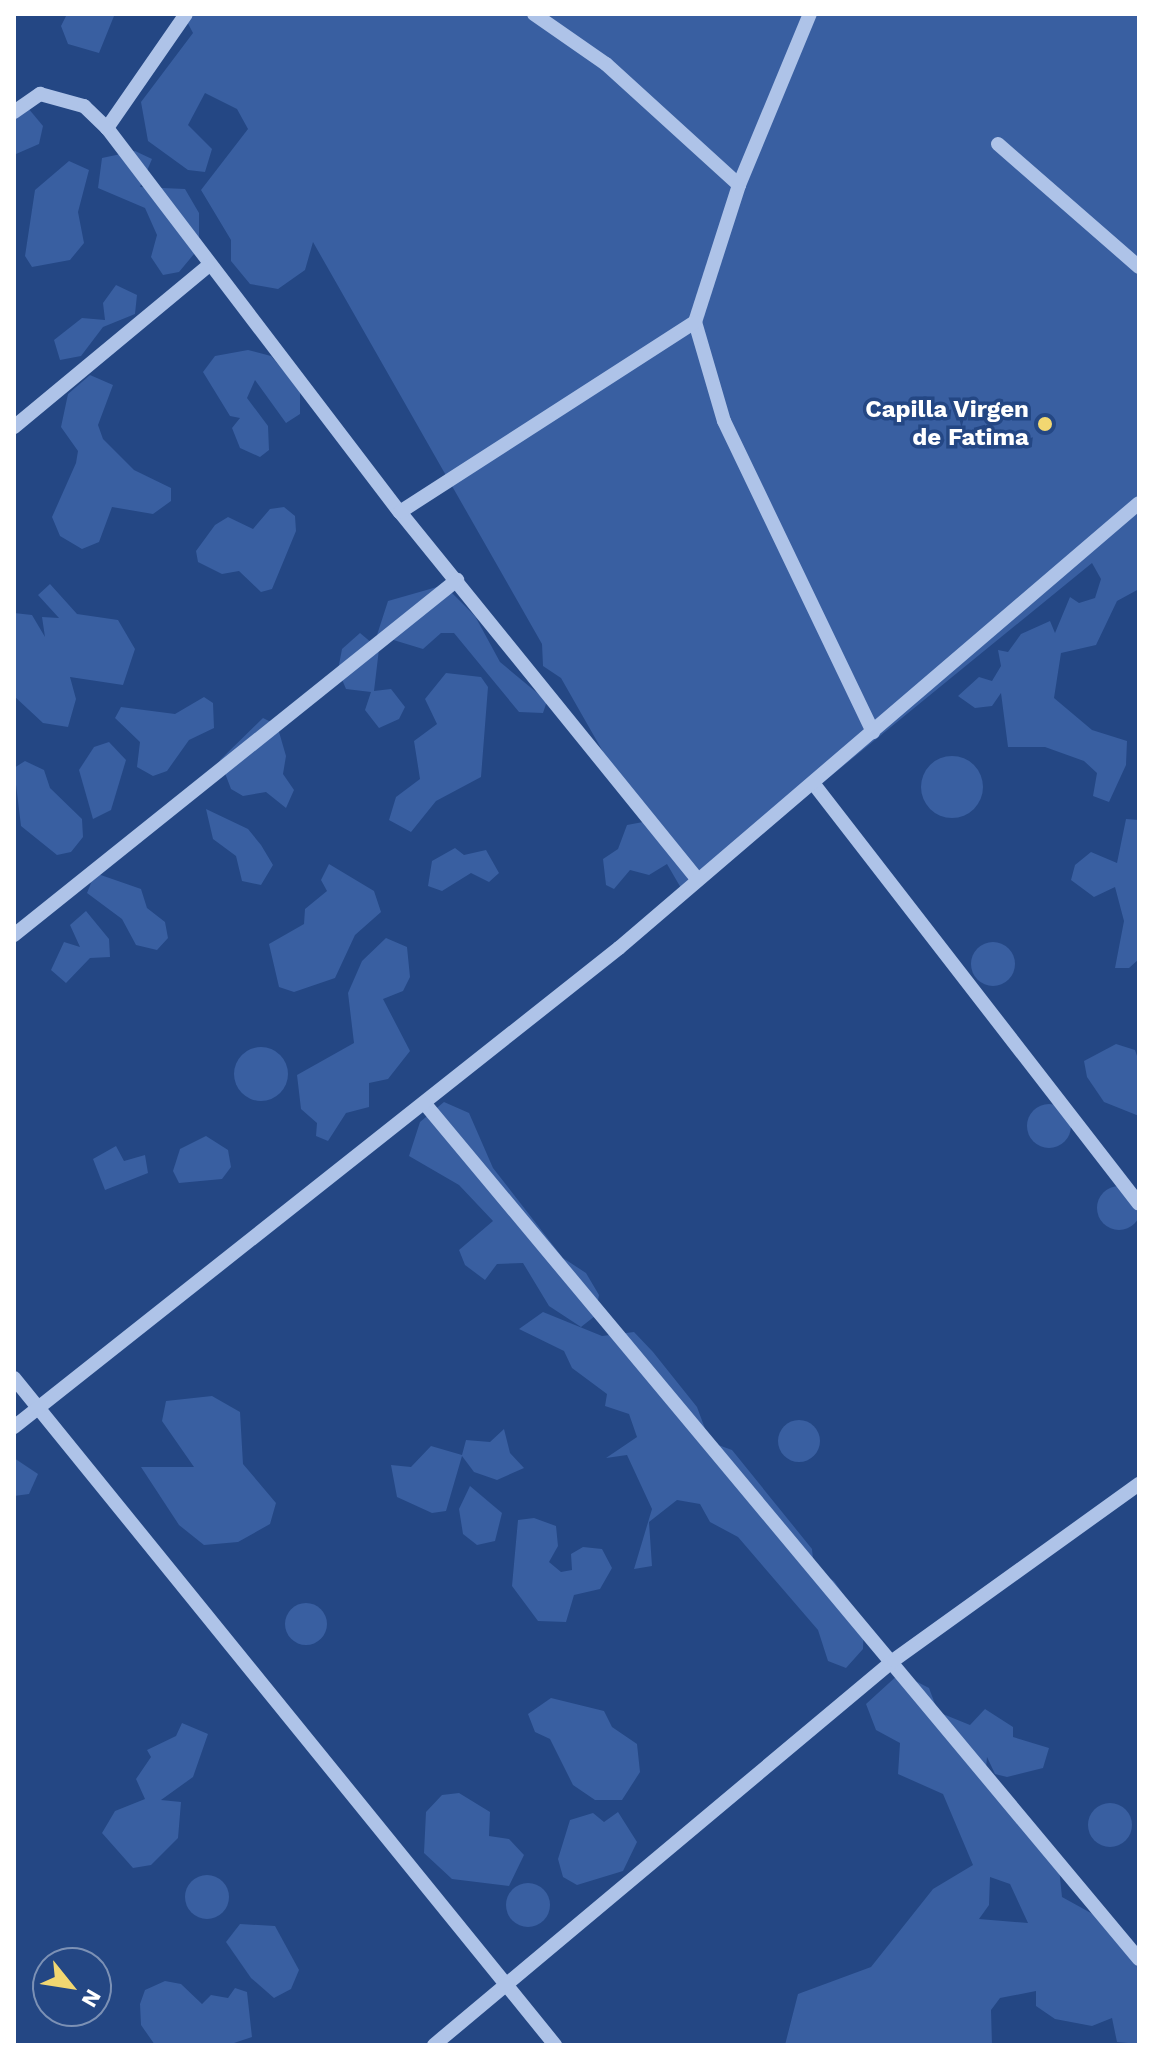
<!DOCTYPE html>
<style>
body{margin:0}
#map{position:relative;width:1153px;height:2059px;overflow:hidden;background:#244784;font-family:"Work Sans",sans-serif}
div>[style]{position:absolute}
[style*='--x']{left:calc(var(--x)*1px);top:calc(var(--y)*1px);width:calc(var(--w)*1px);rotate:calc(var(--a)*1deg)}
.green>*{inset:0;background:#395fa1}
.round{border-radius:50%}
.minor>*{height:14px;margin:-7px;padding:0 7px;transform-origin:7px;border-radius:7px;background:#aec3e8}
.dots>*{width:22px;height:22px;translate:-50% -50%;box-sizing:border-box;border:4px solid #244784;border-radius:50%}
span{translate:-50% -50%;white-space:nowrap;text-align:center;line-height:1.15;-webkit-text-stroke:7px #244784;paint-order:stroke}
.poi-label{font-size:24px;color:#fff;font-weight:700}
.right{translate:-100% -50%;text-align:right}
.frame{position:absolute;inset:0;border:16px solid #fff;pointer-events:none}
.north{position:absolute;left:32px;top:1947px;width:80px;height:80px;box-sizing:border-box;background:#244784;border:2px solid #7c91b5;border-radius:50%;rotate:120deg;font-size:22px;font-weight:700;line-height:32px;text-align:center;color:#fff}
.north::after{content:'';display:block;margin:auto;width:28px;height:36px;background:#f2d771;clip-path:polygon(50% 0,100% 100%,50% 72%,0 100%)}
</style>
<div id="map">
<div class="green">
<i style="clip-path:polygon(67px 14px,122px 14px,114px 16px,99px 53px,68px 44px,61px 26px)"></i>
<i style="clip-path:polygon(183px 14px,1139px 14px,1139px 589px,1117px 601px,1096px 645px,1061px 653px,1054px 698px,1092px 730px,1127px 741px,1126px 765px,1109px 802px,1093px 796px,1097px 773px,1084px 761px,1045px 747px,1008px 747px,1001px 693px,992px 706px,975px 708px,958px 696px,979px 677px,992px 681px,1001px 666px,998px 650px,1008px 652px,1021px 634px,1050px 621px,1055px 633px,1070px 597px,1079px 603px,1095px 598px,1101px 579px,1092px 563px,685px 895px,667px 864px,649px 875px,630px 870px,614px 889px,606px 885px,603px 859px,618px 849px,627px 825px,643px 822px,561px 678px,543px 666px,542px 644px,313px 242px,305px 270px,278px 289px,250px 284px,231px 261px,231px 240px,201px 190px,248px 129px,237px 109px,205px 93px,188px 125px,212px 149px,205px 172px,188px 170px,148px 141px,141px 102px,193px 33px)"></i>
<i style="clip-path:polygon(28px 108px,43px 126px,39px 144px,16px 154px,14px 115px)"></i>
<i style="clip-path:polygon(135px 151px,152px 159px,140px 187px,185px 189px,199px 213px,199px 248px,179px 272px,163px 275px,151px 257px,157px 235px,145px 208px,98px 188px,102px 158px)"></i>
<i style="clip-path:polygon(69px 161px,89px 170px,78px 212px,84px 243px,70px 260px,32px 267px,25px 256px,35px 190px)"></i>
<i style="clip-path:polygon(116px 285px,137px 295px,135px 314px,103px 327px,81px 356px,60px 360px,54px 340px,82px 318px,105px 320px,103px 303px)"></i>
<i style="clip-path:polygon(248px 350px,271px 356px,300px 390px,300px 414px,286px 423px,255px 380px,247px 398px,268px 426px,269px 450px,260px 457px,240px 448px,232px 428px,240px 418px,230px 416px,203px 372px,215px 356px)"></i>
<i style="clip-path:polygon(90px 375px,113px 385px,98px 425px,103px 439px,134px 470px,171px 488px,171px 501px,153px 514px,112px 507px,99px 542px,82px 549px,60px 536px,52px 517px,76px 463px,78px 451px,61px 427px,68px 394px)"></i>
<i style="clip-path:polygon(284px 507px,295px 516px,296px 531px,272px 589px,261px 592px,239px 571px,222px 574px,198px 562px,196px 551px,215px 525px,228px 517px,253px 529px,270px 509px)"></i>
<i style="clip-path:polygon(50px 584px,77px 614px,118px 620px,135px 649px,123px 685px,70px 677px,76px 699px,68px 727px,43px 723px,14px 696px,14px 613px,32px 615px,45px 637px,42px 617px,59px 618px,38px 595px)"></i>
<i style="clip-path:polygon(444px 585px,475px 616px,500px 662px,547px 701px,543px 713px,519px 712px,454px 633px,441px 633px,423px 649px,377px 635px,388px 601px)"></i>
<i style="clip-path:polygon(360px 633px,379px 649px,374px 691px,391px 689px,405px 707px,399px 719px,379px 728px,365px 710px,371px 692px,346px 689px,338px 670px,342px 649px)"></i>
<i style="clip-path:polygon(446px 673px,481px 677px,488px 687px,481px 777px,436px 801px,411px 832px,389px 820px,396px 797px,420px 779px,414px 741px,437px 724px,425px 699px)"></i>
<i style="clip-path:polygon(204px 697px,213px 703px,214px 728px,189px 740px,167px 771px,153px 776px,137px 767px,140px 742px,115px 718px,121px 707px,175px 714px)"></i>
<i style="clip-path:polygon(263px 718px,277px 725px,286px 756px,283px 774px,294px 790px,286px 808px,266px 792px,243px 796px,231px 789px,220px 760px)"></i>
<i style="clip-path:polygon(109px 742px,126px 760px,111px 810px,93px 819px,79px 770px,94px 747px)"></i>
<i class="round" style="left:921px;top:756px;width:62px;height:62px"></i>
<i style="clip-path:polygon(25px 761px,44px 770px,50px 788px,82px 819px,83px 837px,71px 852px,57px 855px,21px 826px,14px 768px)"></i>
<i style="clip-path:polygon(206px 809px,248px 829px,261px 845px,273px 865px,261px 885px,242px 881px,236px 856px,213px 839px)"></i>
<i style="clip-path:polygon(1126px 819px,1139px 820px,1139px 959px,1129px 968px,1115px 968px,1124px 921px,1115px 887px,1094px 897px,1071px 880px,1075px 865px,1091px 852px,1117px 863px)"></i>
<i style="clip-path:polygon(455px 848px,464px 855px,486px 850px,499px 873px,489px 882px,471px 873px,442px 891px,428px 886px,432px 861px)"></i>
<i style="clip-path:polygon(329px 864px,374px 891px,381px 912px,355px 935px,335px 978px,294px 992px,279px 987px,269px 944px,304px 924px,305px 909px,327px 891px,321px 880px)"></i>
<i style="clip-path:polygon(95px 873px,141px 889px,147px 908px,165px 922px,168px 938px,157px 950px,136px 945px,122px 919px,87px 893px)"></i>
<i style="clip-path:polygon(86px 911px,109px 939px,110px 957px,90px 958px,66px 983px,51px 970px,64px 942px,80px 947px,70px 925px)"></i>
<i style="clip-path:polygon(386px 938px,407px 947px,410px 977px,403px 991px,383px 999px,410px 1051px,388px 1079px,369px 1083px,369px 1107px,346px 1113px,328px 1141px,316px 1136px,317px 1123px,301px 1109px,297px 1075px,354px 1043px,348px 993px,362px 961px)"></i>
<i class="round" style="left:971px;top:942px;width:44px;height:44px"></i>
<i style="clip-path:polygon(1116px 1044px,1135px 1050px,1139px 1062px,1139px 1116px,1104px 1102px,1087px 1077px,1084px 1061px)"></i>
<i class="round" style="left:234px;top:1047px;width:54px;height:54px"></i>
<i style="clip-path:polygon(444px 1102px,469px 1113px,493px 1168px,563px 1258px,586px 1273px,599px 1295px,595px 1316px,581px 1327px,549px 1306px,523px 1263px,497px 1264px,485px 1280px,465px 1265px,459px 1250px,493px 1221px,459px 1185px,409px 1156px,420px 1122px)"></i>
<i class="round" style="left:1027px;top:1104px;width:44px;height:44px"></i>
<i style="clip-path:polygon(206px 1136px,228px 1150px,231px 1167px,222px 1179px,179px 1183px,173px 1171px,180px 1149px)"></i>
<i style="clip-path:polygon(116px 1146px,124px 1161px,145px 1155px,148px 1173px,105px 1190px,93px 1159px)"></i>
<i class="round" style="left:1097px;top:1186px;width:44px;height:44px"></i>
<i style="clip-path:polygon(543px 1312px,602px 1336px,634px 1332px,653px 1352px,697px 1407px,710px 1442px,732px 1450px,812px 1549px,814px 1568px,834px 1581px,864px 1624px,863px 1649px,846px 1668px,828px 1661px,818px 1630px,738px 1537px,710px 1522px,700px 1504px,677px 1500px,649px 1522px,652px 1566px,634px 1569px,652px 1509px,627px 1455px,606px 1458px,637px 1437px,629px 1414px,605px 1406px,607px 1394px,572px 1368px,564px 1351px,519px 1329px)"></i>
<i style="clip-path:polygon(212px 1396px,240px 1412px,243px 1464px,276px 1503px,270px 1524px,238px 1542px,204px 1545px,179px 1525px,141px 1467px,194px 1467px,162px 1421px,166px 1401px)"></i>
<i class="round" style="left:778px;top:1420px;width:42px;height:42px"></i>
<i style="clip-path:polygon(504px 1429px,510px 1453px,524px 1468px,497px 1480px,474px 1472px,462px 1456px,446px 1511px,432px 1513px,397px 1497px,391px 1465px,411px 1467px,431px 1446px,462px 1455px,466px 1440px,490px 1442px)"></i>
<i style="clip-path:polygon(14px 1458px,38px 1474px,29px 1494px,14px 1496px)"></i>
<i style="clip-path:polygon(470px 1486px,502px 1513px,495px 1541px,477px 1545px,463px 1534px,459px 1509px)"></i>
<i style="clip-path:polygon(534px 1518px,556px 1526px,558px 1546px,549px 1562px,561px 1572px,572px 1570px,571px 1554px,583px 1547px,602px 1549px,612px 1568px,600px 1589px,574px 1595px,566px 1622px,538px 1621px,512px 1586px,518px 1520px)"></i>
<i class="round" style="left:285px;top:1603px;width:42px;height:42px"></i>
<i style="clip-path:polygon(evenodd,900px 1673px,929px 1688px,938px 1712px,970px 1725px,985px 1709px,1013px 1727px,1013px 1737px,1049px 1748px,1043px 1768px,1007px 1777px,995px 1774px,987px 1757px,985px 1780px,1059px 1868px,1062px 1897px,1100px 1918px,1139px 1962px,1139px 2044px,1117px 2042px,1112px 2018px,1092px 2026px,1055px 2019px,1036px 2006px,1036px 1991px,1000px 1998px,991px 2010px,992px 2045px,785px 2045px,798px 1994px,871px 1967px,933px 1889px,973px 1865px,943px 1794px,898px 1774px,900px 1743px,876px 1730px,866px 1704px,900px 1673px,990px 1877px,1010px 1884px,1028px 1923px,979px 1919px,989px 1905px,990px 1877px)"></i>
<i style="clip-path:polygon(551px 1698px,604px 1711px,612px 1727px,637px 1744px,640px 1772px,622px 1800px,595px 1800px,573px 1785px,550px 1739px,535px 1732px,528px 1714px)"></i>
<i style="clip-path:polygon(182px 1723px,208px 1734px,193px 1777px,161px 1800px,181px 1802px,178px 1838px,151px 1865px,133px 1868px,102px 1833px,115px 1811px,145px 1799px,136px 1779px,151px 1757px,147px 1750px,176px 1736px)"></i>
<i style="clip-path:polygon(459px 1793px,490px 1812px,489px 1836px,509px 1839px,524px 1855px,509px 1886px,452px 1879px,424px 1853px,426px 1812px,442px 1795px)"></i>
<i class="round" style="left:1088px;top:1803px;width:44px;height:44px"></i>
<i style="clip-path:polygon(618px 1812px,637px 1842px,623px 1871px,577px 1885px,563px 1877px,558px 1859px,570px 1820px,593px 1813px,604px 1822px)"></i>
<i class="round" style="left:185px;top:1875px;width:44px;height:44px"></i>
<i class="round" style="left:506px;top:1883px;width:44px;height:44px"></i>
<i style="clip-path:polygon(240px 1924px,275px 1926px,299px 1970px,291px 1989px,274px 1998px,251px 1978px,226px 1942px)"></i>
<i style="clip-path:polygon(165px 1981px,181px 1984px,202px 2004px,211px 1995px,228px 1998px,235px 1988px,247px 1992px,252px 2037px,228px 2045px,155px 2045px,141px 2025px,140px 2004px,145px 1990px)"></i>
</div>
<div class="minor">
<i style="--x:186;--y:14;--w:139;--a:124.7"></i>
<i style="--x:107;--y:128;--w:483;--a:52.7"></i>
<i style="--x:400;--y:512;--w:470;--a:51"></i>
<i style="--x:534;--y:14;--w:88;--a:34.8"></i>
<i style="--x:606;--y:64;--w:180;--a:42.3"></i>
<i style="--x:739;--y:185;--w:144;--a:107.8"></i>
<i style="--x:695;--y:322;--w:103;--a:73.7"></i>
<i style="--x:724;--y:421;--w:345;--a:64.4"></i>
<i style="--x:14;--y:112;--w:32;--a:-35"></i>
<i style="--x:40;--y:94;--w:46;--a:15.3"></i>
<i style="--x:84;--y:106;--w:32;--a:44"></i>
<i style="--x:998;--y:144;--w:187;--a:41.1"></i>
<i style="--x:739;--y:185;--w:185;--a:-67.5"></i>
<i style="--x:14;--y:427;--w:252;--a:-39.7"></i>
<i style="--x:400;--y:512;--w:351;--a:-32.8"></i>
<i style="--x:813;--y:783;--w:532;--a:52.25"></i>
<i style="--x:14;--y:935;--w:568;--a:-38.71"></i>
<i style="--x:425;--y:1104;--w:1114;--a:50.14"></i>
<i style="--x:14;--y:1378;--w:859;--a:50.95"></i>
<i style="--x:14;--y:1427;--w:772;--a:-38.37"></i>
<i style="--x:619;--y:948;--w:684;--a:-40.56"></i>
<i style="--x:434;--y:2045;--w:600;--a:-39.93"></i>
<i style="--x:894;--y:1660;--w:302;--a:-35.7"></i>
</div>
<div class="dots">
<i style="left:1045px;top:424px;background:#f2d771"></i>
</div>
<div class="poi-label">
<span class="right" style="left:1029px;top:424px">Capilla Virgen<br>de Fatima</span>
</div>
<div class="frame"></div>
<div class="north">N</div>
</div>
